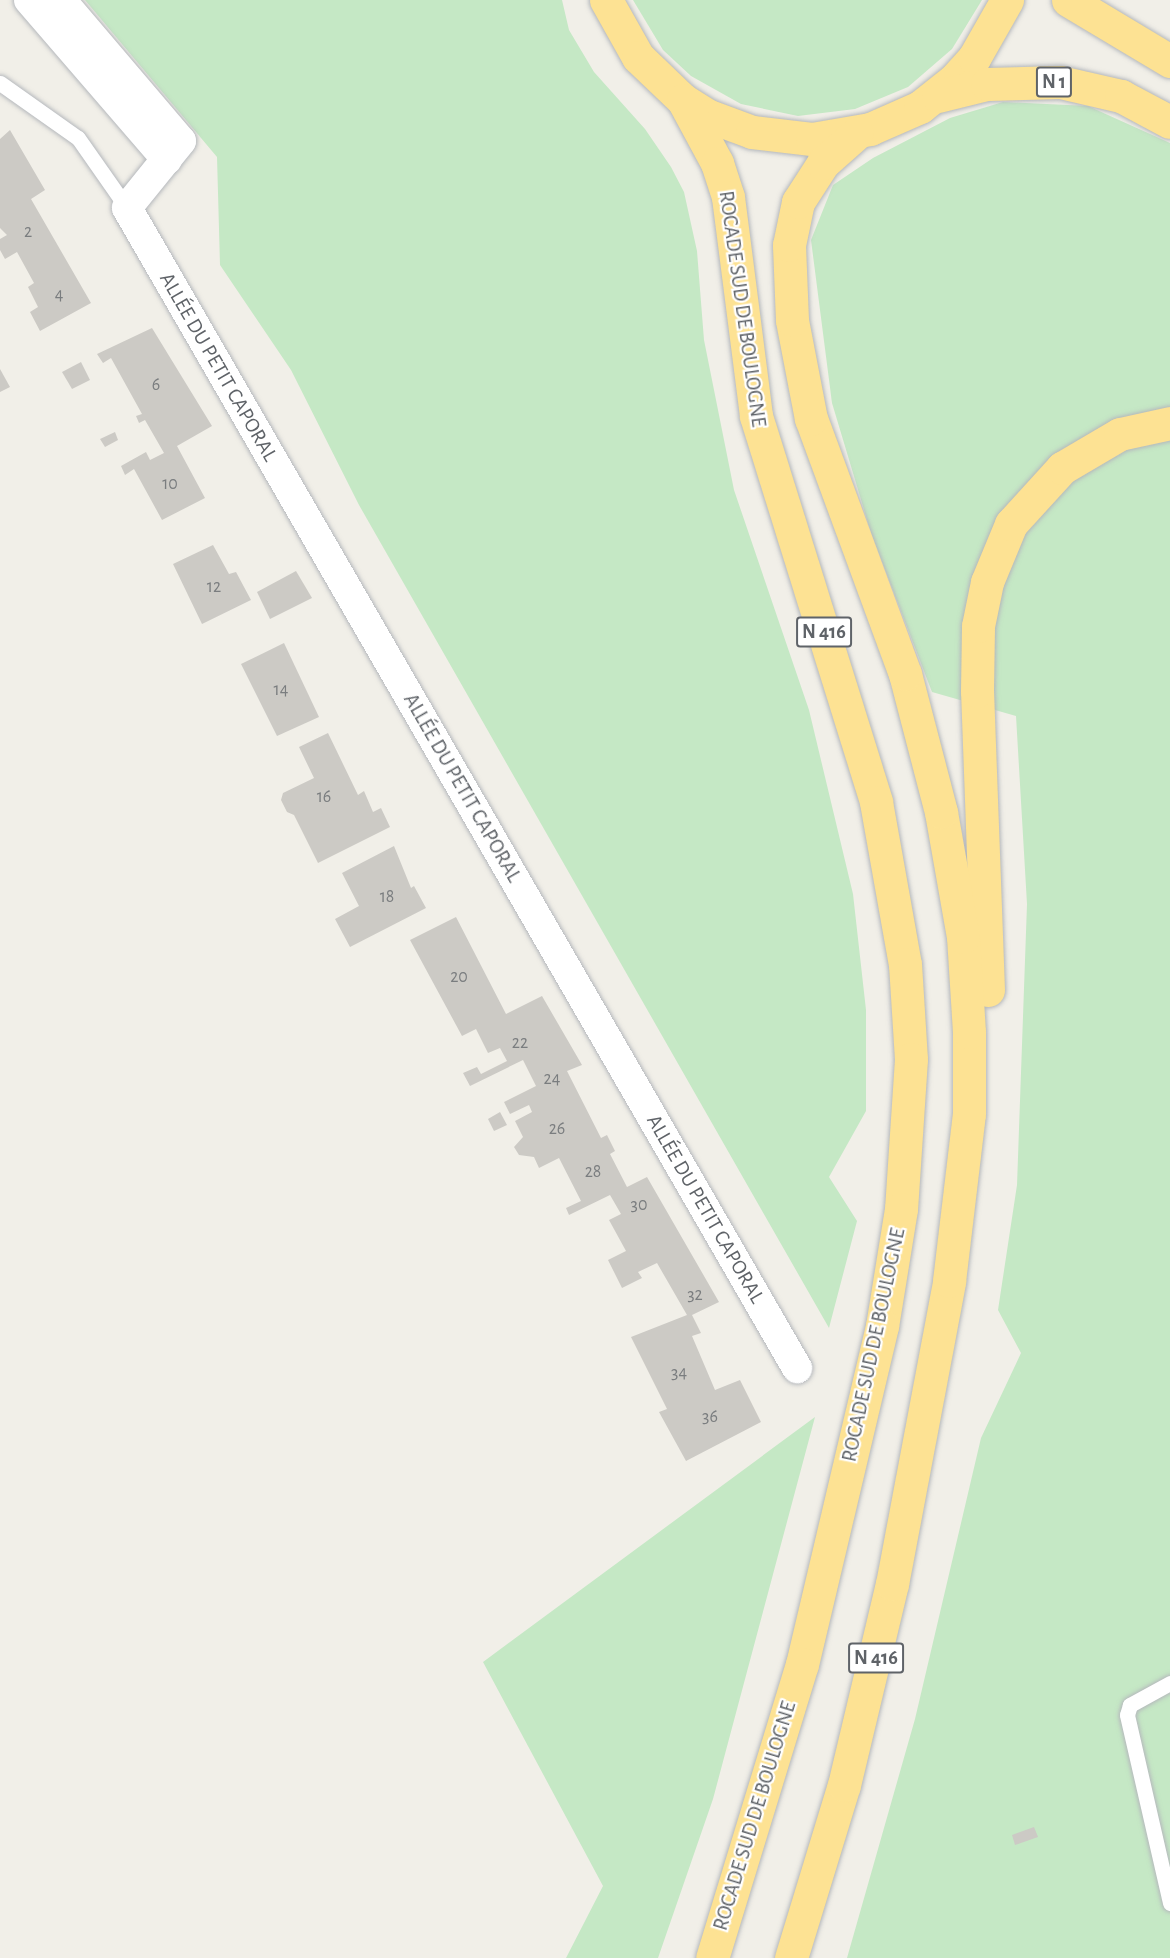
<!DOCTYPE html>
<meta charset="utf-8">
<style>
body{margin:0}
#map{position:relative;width:1170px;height:1958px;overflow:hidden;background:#f1efe8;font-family:"Alegreya Sans",sans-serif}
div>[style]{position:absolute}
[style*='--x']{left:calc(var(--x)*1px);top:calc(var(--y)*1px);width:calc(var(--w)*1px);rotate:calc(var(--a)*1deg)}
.green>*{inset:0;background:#c5e8c5}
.building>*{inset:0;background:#cccac5}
.roads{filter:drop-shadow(0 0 2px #b5b8bc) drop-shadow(0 0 2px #b5b8bc)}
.lane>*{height:15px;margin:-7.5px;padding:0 7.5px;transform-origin:7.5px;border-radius:7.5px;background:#fff}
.street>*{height:30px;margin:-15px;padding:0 15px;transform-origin:15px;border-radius:15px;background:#fff}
.highway>*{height:33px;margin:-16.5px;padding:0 16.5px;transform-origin:16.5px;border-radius:16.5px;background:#fde293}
span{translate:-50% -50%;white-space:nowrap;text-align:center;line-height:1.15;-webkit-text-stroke:4.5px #fff;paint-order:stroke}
.number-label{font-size:18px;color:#7a7d7f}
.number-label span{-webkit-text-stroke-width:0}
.shield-label span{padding:2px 4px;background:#fff;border:2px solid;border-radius:4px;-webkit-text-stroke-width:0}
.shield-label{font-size:20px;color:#5f6368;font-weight:700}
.street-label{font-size:21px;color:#5f6368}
</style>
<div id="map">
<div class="green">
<i style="clip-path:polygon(85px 0,562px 0,569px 30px,594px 72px,645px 129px,671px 167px,684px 192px,697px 251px,704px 340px,734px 490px,809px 710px,853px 894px,866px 1010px,866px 1111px,829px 1177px,857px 1221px,829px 1328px,359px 505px,291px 370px,220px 265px,217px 157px)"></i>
<i style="clip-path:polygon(633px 0,982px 0,952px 49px,908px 87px,855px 109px,798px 116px,741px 104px,691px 76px,663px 50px)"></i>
<i style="clip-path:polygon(1003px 102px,1088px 106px,1170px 143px,1170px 1958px,847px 1958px,915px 1719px,981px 1438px,1021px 1353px,998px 1310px,1017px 1185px,1027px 904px,1016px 716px,932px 692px,871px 533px,832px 403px,811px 240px,833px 185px,873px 158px,950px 118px)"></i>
<i style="clip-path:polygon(815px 1417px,713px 1799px,658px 1958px,566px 1958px,603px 1886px,483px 1662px)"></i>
</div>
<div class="building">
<i style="clip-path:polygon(10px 130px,45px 190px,31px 199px,91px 303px,40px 331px,30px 312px,38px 307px,28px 287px,34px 283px,17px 252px,5px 259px,0 250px,0 239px,7px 235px,0 228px,0 139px)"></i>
<i style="clip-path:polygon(152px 328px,212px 426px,177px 446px,205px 498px,162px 520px,134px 469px,125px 475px,121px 466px,146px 452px,150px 460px,164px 453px,145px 420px,139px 423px,136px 416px,142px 414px,111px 358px,103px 363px,97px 354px)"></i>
<i style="clip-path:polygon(81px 362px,90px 380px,72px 389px,62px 372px)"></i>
<i style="clip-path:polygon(0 369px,10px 387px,0 392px)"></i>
<i style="clip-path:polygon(115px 432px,118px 440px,105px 447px,100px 439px)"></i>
<i style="clip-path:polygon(213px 545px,229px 574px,236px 572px,251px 600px,202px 624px,173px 564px)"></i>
<i style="clip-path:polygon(296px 571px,312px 598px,270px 619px,257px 592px)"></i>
<i style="clip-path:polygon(284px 643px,319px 717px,277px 736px,241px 664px)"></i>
<i style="clip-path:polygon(328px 733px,358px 795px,364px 791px,373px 812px,381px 808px,390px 827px,318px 863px,294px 815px,287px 812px,281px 800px,283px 793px,314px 778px,299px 747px)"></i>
<i style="clip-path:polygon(394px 846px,411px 888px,414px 886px,426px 908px,350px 947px,335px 919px,359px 906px,342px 873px)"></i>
<i style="clip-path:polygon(456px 917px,506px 1014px,542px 996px,582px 1065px,567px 1071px,601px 1138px,607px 1135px,615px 1151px,610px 1154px,627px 1187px,647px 1177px,719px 1302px,692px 1315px,701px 1333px,692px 1336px,715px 1390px,740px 1380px,761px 1422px,686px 1461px,659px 1412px,667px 1409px,631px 1337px,687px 1315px,657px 1263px,638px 1272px,642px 1278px,622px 1288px,608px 1260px,626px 1251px,609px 1220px,621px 1214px,610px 1195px,569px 1215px,566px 1208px,581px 1201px,559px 1158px,539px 1168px,534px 1157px,519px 1155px,514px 1147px,523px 1137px,515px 1121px,532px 1112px,529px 1105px,510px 1114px,504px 1102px,536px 1086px,523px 1060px,470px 1086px,463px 1073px,477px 1067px,481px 1074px,507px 1061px,500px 1048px,488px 1053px,476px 1029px,462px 1036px,410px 940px)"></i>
<i style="clip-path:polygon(500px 1112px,507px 1125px,494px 1131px,488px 1119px)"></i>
<i style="clip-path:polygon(1034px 1827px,1038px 1837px,1015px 1845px,1012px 1835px)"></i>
</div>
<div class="roads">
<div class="lane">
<i style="--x:0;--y:83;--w:95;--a:35.2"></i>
<i style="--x:78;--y:138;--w:85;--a:55"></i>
<i style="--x:1170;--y:1683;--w:46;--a:151.2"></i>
<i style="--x:1130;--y:1705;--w:10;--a:107"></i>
<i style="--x:1127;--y:1715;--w:193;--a:77.1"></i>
</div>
<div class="street">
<i style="--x:29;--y:0;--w:211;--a:49.2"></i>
<i style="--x:61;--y:0;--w:185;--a:49.6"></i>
<i style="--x:181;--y:141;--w:86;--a:128.9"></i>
<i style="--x:127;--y:208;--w:1340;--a:59.99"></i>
</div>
<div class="highway">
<i style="--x:606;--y:0;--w:65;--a:60.7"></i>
<i style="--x:638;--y:57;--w:62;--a:43.7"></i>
<i style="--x:683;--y:100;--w:31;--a:32"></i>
<i style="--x:709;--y:116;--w:46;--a:20.4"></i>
<i style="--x:752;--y:132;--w:60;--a:6.7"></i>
<i style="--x:812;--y:139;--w:59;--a:-9.8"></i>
<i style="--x:870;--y:129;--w:55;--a:-23.7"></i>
<i style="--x:920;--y:107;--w:43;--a:-38.5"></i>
<i style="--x:954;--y:80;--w:30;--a:-48"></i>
<i style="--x:974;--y:58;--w:67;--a:-60.4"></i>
<i style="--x:1068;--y:0;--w:119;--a:30.9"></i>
<i style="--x:938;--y:96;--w:50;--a:-13.8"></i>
<i style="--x:987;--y:84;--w:73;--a:-1.6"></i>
<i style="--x:1060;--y:82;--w:63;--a:12.9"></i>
<i style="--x:1121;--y:96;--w:55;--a:28"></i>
<i style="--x:683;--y:100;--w:72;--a:61.6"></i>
<i style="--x:717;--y:163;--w:36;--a:72"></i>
<i style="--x:728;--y:197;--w:221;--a:82.7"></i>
<i style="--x:756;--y:416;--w:404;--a:72.7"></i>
<i style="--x:876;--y:802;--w:165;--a:79.9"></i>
<i style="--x:905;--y:964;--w:95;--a:86.4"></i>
<i style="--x:911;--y:1059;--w:150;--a:93.8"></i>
<i style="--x:901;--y:1209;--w:119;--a:99.2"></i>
<i style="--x:882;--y:1326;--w:347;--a:103.3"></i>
<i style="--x:802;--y:1664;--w:307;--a:107"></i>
<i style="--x:988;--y:990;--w:299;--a:-92.1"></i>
<i style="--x:977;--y:691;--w:65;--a:-89.1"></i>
<i style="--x:978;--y:626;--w:45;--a:-78.4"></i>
<i style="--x:987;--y:582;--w:63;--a:-67.5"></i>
<i style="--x:1011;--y:524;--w:76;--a:-47.7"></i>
<i style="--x:1062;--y:468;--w:67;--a:-30.4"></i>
<i style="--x:1120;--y:434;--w:51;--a:-12.4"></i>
<i style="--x:791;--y:1958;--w:181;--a:-73"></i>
<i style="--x:844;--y:1785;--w:207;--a:-76.6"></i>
<i style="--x:892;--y:1584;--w:308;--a:-79.3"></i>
<i style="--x:949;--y:1281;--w:168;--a:-83.2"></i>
<i style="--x:969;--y:1114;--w:82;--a:-90"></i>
<i style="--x:969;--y:1032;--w:95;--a:-93.6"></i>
<i style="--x:963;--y:937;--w:127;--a:-100"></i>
<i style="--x:941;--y:812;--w:143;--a:-104.6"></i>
<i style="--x:905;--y:674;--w:272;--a:-110.2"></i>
<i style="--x:811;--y:419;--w:101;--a:-100.9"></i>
<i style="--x:792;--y:320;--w:75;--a:-92.3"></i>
<i style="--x:789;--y:245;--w:44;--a:-78.2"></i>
<i style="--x:798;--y:202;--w:46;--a:-57.3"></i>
<i style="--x:823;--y:163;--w:45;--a:-41.4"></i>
</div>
</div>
<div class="number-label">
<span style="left:28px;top:232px">2</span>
<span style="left:59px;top:295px">4</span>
<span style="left:156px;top:385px">6</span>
<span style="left:170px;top:484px">10</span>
<span style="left:214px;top:587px">12</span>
<span style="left:281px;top:690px">14</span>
<span style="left:324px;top:797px">16</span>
<span style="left:387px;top:897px">18</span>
<span style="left:459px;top:977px">20</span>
<span style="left:520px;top:1043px">22</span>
<span style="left:552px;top:1079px">24</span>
<span style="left:557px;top:1129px">26</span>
<span style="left:593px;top:1172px">28</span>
<span style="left:639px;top:1205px">30</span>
<span style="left:695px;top:1295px">32</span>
<span style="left:679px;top:1373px">34</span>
<span style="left:710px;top:1417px">36</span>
</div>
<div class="shield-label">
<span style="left:1054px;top:82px">N 1</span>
<span style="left:824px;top:632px">N 416</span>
<span style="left:876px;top:1658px">N 416</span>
</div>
<div class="street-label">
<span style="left:742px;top:309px;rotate:82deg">ROCADE SUD DE BOULOGNE</span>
<span style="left:218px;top:367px;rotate:60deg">ALLÉE DU PETIT CAPORAL</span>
<span style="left:462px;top:788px;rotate:60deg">ALLÉE DU PETIT CAPORAL</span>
<span style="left:705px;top:1209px;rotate:60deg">ALLÉE DU PETIT CAPORAL</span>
<span style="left:874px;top:1345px;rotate:-78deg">ROCADE SUD DE BOULOGNE</span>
<span style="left:755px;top:1816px;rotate:-73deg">ROCADE SUD DE BOULOGNE</span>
</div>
</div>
